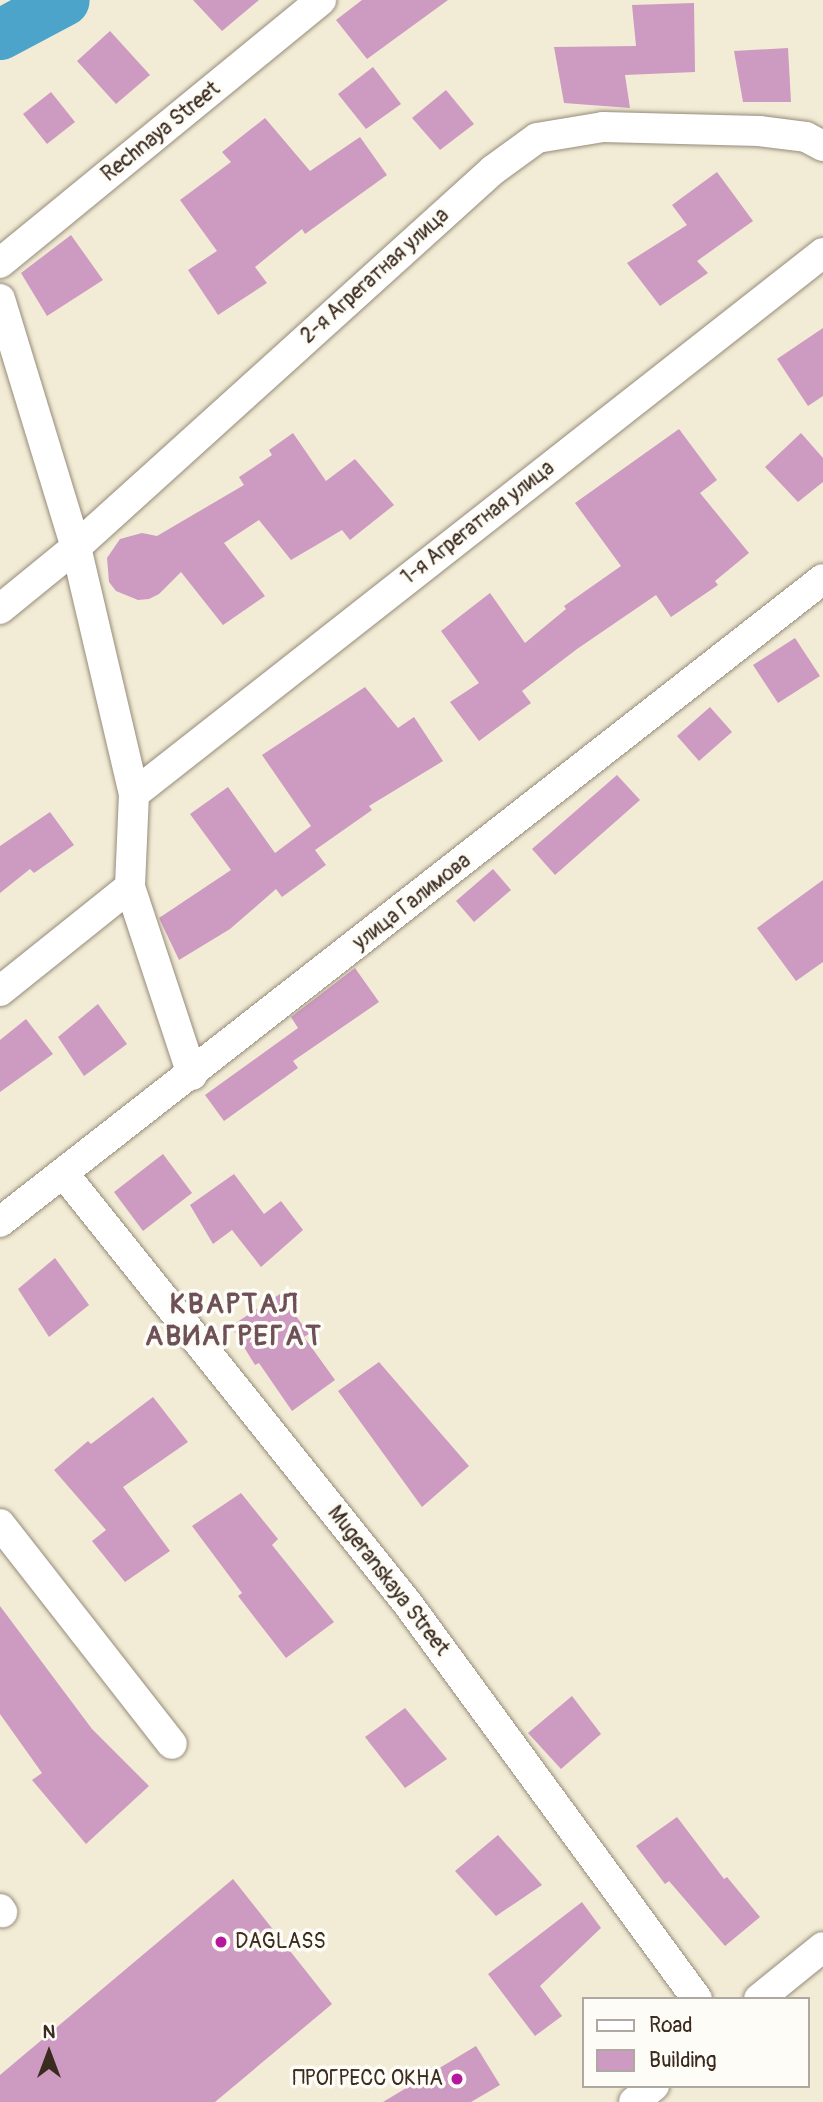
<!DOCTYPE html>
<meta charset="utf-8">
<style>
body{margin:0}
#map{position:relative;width:823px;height:2102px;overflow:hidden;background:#f2ecd6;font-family:Pangolin,sans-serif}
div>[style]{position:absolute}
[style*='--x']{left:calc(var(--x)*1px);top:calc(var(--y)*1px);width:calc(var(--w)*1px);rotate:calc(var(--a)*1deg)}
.river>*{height:51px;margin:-25.5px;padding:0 25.5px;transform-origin:25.5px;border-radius:25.5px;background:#4da4ca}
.building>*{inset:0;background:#cd9ac1}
.roads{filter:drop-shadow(0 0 2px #968b7a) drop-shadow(0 0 2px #968b7a)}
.street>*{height:30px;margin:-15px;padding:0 15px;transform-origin:15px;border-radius:15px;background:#fff}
.dots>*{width:19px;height:19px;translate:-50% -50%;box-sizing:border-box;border:4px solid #fdfcf7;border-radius:50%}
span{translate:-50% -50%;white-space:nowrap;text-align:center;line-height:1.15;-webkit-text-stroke:7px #fdfcf7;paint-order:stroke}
.street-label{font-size:21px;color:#3b2a1e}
.poi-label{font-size:21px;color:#3b2a1e}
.left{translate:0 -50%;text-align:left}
.right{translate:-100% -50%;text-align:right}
.district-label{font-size:28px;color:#6e5157;font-weight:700;letter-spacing:2px}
.legend{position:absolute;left:582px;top:1997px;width:228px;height:91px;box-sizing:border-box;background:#fdfcf7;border:2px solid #afa8a0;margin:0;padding:9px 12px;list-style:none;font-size:21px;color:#3b2a1e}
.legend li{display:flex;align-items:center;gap:14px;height:35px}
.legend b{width:35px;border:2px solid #afa8a0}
.north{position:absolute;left:14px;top:2018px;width:70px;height:70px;-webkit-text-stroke:5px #fdfcf7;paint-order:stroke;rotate:0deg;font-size:19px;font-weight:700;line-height:28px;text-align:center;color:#3b2a1e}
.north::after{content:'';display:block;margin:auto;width:24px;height:32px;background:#3b2a1e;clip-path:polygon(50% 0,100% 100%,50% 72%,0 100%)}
</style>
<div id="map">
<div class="river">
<i style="--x:0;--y:34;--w:72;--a:-28"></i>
</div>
<div class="building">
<i style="clip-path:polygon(193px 0,259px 0,222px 31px)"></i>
<i style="clip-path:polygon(362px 0,448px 0,367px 59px,336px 20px)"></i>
<i style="clip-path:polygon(694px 3px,695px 72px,625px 75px,630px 108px,564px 103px,554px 47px,636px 46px,632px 5px)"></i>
<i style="clip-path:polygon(110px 31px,150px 75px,116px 104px,77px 61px)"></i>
<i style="clip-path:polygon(788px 48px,791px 102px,743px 102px,734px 51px)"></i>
<i style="clip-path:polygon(373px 67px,401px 104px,366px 129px,338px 94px)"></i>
<i style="clip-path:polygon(446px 90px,474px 124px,440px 150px,412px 118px)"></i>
<i style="clip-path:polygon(51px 92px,75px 122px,47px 144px,23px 114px)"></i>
<i style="clip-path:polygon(265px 118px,310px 171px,360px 137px,387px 175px,305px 234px,302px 229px,255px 267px,267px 283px,218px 315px,188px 270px,217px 251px,180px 200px,231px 162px,222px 152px)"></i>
<i style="clip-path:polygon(717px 172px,753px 221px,697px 261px,708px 273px,660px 306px,627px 263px,687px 225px,672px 205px)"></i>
<i style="clip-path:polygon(71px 235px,103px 280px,47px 316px,21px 273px)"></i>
<i style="clip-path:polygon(823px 328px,823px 396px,808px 406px,777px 359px)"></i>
<i style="clip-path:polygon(679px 429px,717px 480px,700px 493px,749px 553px,715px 581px,718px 585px,671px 617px,656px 595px,577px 649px,522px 691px,531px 703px,479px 741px,450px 702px,479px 683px,441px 631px,490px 593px,525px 643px,566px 609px,564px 606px,621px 566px,575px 503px)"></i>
<i style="clip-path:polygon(293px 433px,326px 481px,355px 459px,394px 505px,350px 540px,342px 530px,291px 560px,259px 520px,224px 543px,265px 596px,223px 625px,181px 572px,159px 594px,149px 599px,138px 600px,116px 591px,109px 582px,107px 558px,120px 539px,142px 533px,157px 536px,244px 485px,239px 477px,272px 455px,269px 450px)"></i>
<i style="clip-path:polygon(801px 433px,823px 458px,823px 482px,798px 502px,765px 467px)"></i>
<i style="clip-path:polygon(795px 638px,820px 676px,778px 703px,753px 665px)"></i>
<i style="clip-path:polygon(365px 687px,398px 728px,414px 717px,443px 761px,369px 806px,372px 810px,315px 850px,326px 865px,282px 897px,276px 889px,230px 929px,179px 960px,159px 918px,231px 870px,190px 814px,228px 787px,275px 853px,311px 826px,262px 755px)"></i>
<i style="clip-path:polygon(710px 707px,732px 732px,699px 761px,677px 736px)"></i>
<i style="clip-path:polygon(617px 775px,640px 800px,555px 875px,532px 849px)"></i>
<i style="clip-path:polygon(50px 812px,74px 845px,34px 873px,30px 869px,0 893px,0 846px)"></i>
<i style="clip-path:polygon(493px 869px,511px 890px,474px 922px,456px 901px)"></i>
<i style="clip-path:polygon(823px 880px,823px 962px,796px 981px,757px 928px)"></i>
<i style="clip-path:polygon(355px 968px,379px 1002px,293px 1061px,298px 1068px,224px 1121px,205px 1095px,298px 1028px,291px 1017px)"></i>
<i style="clip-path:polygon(98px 1004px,127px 1044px,84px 1076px,58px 1037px)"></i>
<i style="clip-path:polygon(26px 1019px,53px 1054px,0 1092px,0 1040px)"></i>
<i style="clip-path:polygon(163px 1154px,192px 1193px,143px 1231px,114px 1192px)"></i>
<i style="clip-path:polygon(234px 1174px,264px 1214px,281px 1201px,303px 1230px,261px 1267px,232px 1230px,213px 1244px,190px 1205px)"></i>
<i style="clip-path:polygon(55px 1258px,89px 1305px,49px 1337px,18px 1289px)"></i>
<i style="clip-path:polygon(280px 1294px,309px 1334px,304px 1337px,335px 1380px,292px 1411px,259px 1363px,255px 1365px,231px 1326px)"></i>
<i style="clip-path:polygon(379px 1362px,469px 1466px,422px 1507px,338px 1391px)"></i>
<i style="clip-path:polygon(153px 1397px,188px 1442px,123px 1487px,170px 1551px,125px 1582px,92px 1541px,106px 1530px,54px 1470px,88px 1441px,91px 1444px)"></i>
<i style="clip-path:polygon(241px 1493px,278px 1539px,272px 1545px,334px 1622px,286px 1658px,238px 1596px,242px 1593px,192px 1526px)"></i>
<i style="clip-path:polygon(0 1606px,92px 1729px,149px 1786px,86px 1844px,32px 1780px,42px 1773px,0 1714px)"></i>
<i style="clip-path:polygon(572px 1696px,601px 1734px,561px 1769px,528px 1733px)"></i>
<i style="clip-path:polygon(405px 1708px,447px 1759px,405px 1788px,365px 1737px)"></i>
<i style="clip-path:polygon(677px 1817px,724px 1879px,727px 1877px,760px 1917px,725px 1946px,669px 1881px,665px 1884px,636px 1846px)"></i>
<i style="clip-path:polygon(498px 1835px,542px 1885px,496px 1916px,455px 1871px)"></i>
<i style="clip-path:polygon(233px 1879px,332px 2004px,215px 2102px,0 2102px,0 2075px)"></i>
<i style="clip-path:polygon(582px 1902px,601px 1928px,540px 1986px,562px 2016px,535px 2036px,488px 1974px)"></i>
<i style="clip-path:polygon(476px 2046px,500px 2085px,471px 2102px,383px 2102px)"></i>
</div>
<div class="roads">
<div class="street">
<i style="--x:0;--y:263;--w:415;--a:-39.3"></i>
<i style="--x:0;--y:299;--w:259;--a:73"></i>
<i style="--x:76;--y:547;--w:254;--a:76.8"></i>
<i style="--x:134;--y:794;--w:93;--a:92.5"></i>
<i style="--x:130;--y:887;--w:198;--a:71.7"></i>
<i style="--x:0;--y:609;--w:98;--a:-39.2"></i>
<i style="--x:76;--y:547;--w:562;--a:-42.12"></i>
<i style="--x:493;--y:170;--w:54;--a:-36"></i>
<i style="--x:537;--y:138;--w:67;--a:-9.5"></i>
<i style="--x:603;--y:127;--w:156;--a:1.5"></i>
<i style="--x:759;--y:131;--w:47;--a:7.3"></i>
<i style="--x:806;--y:137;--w:19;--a:28"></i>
<i style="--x:134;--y:794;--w:876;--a:-38.14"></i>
<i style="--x:0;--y:991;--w:166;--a:-38.7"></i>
<i style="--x:64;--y:1174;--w:551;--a:51.34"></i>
<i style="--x:408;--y:1604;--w:489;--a:53.8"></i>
<i style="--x:0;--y:1222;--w:1044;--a:-38"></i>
<i style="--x:0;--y:1524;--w:279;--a:52"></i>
<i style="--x:0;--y:1909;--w:4;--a:56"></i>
<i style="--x:759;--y:1999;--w:82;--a:-39.1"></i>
<i style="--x:634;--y:2102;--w:26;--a:-39"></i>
</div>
</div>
<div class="dots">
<i style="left:221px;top:1942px;background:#b5179e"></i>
<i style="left:457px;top:2079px;background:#b5179e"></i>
</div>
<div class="street-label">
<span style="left:161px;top:132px;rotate:-39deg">Rechnaya Street</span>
<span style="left:375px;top:276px;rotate:-42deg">2-я Агрегатная улица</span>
<span style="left:478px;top:523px;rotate:-38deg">1-я Агрегатная улица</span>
<span style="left:412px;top:902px;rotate:-38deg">улица Галимова</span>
<span style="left:388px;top:1581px;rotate:52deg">Mugeranskaya Street</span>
</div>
<div class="poi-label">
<span class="left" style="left:235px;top:1942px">DAGLASS</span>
<span class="right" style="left:443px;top:2079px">ПРОГРЕСС ОКНА</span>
</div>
<div class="district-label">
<span style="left:234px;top:1321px">КВАРТАЛ<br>АВИАГРЕГАТ</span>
</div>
<ul class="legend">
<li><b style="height:9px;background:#fff"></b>Road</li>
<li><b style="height:19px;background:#cd9ac1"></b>Building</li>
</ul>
<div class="north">N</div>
</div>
